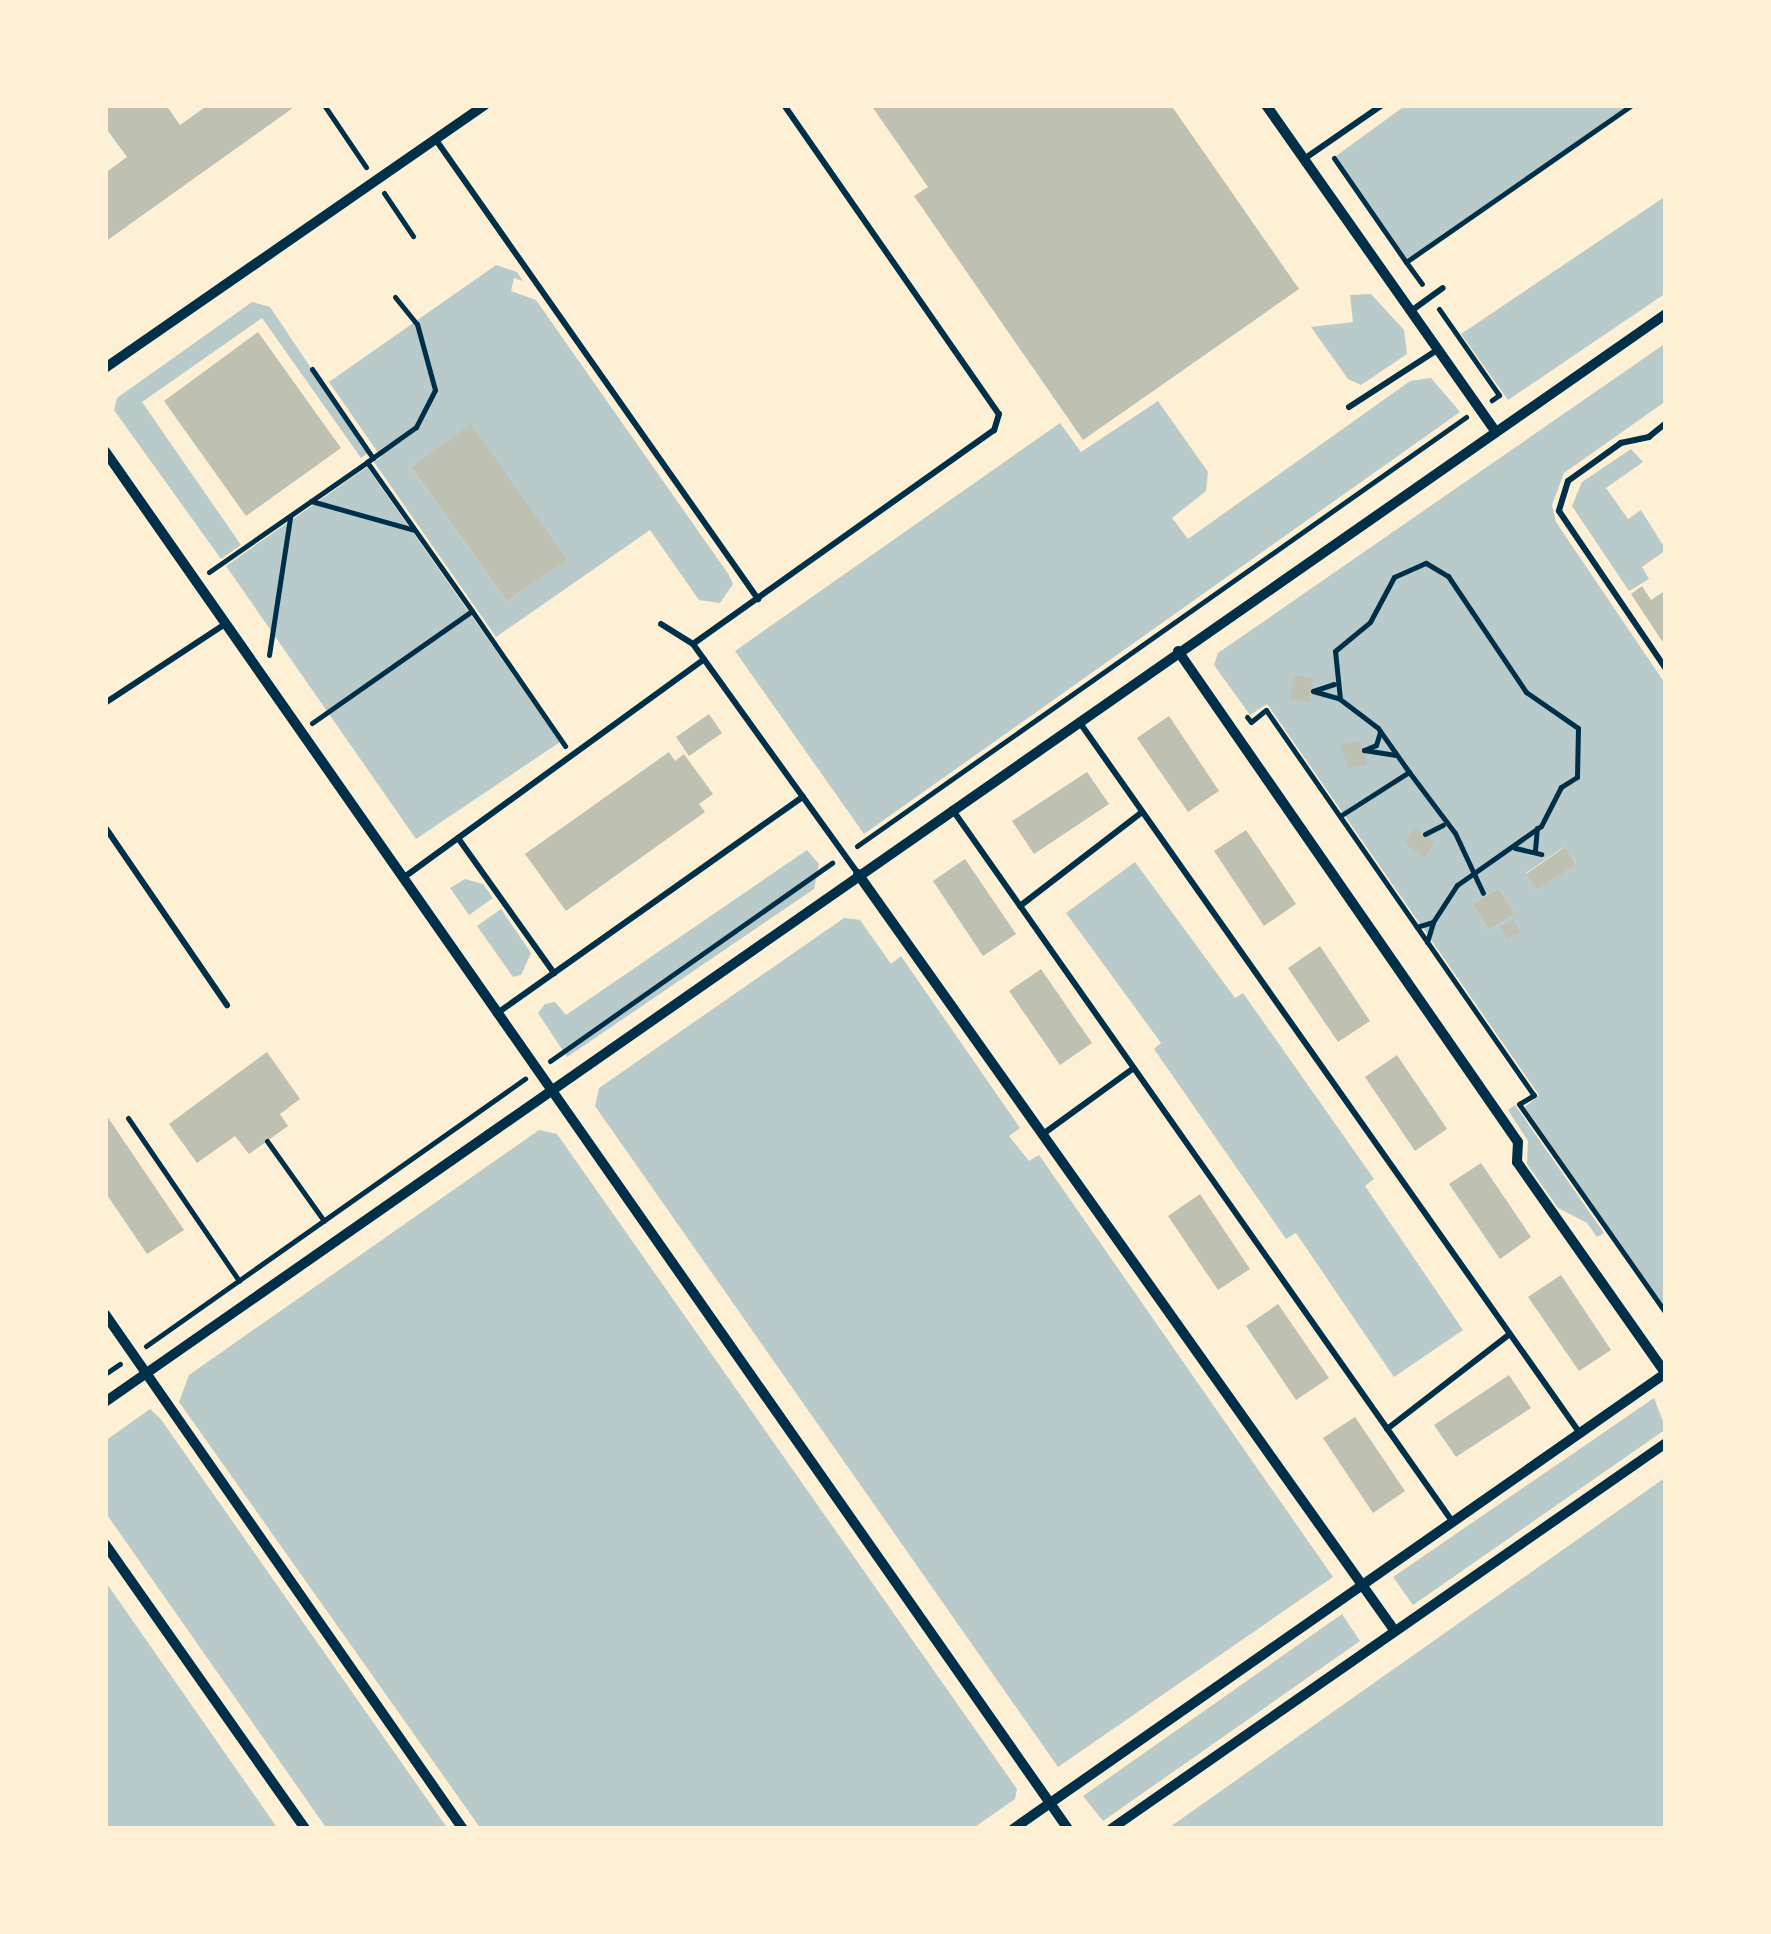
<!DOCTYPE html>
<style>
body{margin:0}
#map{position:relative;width:1771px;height:1934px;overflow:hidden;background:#fdf0d5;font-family:"Nunito Sans",sans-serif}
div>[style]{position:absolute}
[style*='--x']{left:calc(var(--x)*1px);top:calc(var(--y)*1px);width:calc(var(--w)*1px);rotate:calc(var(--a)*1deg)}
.green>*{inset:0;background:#b9caca}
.building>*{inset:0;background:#bec0b2}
.path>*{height:5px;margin:-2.5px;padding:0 2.5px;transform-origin:2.5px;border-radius:2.5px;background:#003049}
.service>*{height:6px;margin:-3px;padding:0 3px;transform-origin:3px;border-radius:3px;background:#003049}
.minor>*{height:10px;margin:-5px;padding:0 5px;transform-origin:5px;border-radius:5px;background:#003049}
span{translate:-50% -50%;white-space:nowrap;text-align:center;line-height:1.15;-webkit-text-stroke:8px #fdf0d5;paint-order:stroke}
.frame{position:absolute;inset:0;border:108px solid #fdf0d5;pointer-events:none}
</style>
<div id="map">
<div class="green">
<i style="clip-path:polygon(1406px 105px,1630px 105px,1408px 260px,1336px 156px)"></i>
<i style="clip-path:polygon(1666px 196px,1666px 293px,1508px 400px,1461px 334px)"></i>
<i style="clip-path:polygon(evenodd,496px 265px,517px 272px,523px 281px,514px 278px,511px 291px,536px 300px,729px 575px,733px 584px,720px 603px,699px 600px,650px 530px,496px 637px,374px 462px,381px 457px,329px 382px,496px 265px,471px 425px,566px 560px,507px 601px,411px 467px,471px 425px)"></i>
<i style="clip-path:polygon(1371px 294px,1404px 330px,1407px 354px,1361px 385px,1348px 379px,1311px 327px,1353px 322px,1350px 295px)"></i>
<i style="clip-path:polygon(252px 302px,270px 307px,368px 453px,361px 458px,262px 318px,142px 402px,241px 545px,221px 559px,114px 410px,117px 398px)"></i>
<i style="clip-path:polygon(evenodd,1666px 343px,1666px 401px,1564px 473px,1552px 505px,1556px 522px,1666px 685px,1666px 1310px,1525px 1107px,1539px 1095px,1267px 704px,1250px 715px,1214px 665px,1218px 653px,1666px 343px,1564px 847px,1576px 863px,1537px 890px,1526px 873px,1564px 847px,1666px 343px,1499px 888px,1515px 914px,1489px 930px,1472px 904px,1499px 888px)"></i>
<i style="clip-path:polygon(1431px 378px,1460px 412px,864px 834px,735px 651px,1060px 423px,1081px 452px,1158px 401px,1208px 472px,1206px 491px,1172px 518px,1188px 539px,1410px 381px)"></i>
<i style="clip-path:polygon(1631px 449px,1643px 462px,1606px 488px,1628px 519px,1641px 510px,1666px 550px,1642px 567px,1649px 579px,1629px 591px,1572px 506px,1582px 482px)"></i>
<i style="clip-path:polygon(367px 467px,560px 742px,416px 839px,226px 566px)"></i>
<i style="clip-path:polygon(807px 850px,819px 864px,814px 889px,567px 1057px,538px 1013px,545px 1004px,555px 1002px,566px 1015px)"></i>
<i style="clip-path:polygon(1135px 862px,1235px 998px,1243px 993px,1374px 1179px,1365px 1186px,1463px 1330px,1394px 1377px,1296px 1233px,1286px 1239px,1154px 1049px,1161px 1043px,1066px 913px)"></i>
<i style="clip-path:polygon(465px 879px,483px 884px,493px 898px,469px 915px,450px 888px)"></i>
<i style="clip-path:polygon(501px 909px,531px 953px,521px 975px,513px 977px,477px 926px)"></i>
<i style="clip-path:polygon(844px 918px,860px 920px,891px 964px,901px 956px,1020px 1128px,1009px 1136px,1029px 1161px,1039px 1155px,1333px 1577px,1058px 1767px,595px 1106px,599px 1088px)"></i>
<i style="clip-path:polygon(1515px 1105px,1604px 1233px,1597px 1237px,1587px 1223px,1558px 1208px,1527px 1164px,1528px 1141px,1508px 1110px)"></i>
<i style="clip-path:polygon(539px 1130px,557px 1134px,1017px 1789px,1015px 1799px,972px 1829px,481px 1829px,179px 1402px,189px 1375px)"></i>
<i style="clip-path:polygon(1654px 1398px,1666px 1429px,1413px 1605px,1393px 1577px)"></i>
<i style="clip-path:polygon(150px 1409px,160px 1418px,448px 1829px,327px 1829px,105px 1512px,105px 1441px)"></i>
<i style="clip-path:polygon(1666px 1477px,1666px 1829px,1167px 1829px)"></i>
<i style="clip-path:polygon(105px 1581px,278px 1829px,105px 1829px)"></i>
<i style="clip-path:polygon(1342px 1614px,1360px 1641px,1103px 1821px,1083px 1796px)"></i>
</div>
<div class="building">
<i style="clip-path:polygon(105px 105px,166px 105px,180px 125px,208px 105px,297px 105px,105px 242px,105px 173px,127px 157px,105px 127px)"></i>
<i style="clip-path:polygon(871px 105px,1171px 105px,1299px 289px,1083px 440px,914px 196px,928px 187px)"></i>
<i style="clip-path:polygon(258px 332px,341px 448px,246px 516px,164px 401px)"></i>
<i style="clip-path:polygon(471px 424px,567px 560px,507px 601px,411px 467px)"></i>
<i style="clip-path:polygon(1642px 586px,1651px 600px,1666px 590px,1666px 647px,1631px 594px)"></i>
<i style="clip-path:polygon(1294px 675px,1313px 678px,1309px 702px,1290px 699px)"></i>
<i style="clip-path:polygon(709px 714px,722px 733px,689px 756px,676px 737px)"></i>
<i style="clip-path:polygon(1169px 716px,1219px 791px,1188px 812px,1137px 738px)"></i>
<i style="clip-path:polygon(1360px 740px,1367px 764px,1348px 769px,1341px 745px)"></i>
<i style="clip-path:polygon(669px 752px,675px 761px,684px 754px,713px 794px,699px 804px,705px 812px,566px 911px,525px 854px)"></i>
<i style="clip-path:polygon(1087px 772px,1109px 804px,1034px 854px,1012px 821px)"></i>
<i style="clip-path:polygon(1414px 828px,1435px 842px,1425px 857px,1404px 843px)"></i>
<i style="clip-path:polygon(1246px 830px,1296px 904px,1264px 926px,1214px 851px)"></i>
<i style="clip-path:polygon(1565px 847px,1576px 864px,1537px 890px,1526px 874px)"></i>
<i style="clip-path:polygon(965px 859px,1016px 934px,983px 956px,933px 881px)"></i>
<i style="clip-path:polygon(1499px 888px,1515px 914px,1489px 930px,1472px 904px)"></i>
<i style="clip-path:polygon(1513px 920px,1520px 932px,1508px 939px,1501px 927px)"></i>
<i style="clip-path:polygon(1320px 946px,1370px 1021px,1338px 1042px,1288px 968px)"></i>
<i style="clip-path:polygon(1041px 969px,1092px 1043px,1060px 1065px,1009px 991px)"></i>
<i style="clip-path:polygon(267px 1052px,300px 1099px,280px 1114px,288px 1126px,249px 1154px,235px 1136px,197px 1163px,169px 1124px)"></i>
<i style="clip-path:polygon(1397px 1055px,1447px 1129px,1415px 1151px,1365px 1077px)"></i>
<i style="clip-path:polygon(105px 1113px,184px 1230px,147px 1254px,105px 1192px)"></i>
<i style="clip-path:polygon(1481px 1163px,1531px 1237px,1500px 1259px,1449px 1184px)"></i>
<i style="clip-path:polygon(1200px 1194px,1250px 1269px,1218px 1290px,1168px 1216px)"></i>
<i style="clip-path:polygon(1561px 1275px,1611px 1350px,1579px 1371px,1528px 1297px)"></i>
<i style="clip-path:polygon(1278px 1304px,1329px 1378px,1296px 1400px,1246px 1326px)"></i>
<i style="clip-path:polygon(1509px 1375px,1531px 1408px,1456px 1457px,1434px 1425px)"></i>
<i style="clip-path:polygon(1355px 1417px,1405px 1491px,1373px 1513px,1323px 1438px)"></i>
</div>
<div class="path">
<i style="--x:324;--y:105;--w:75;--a:55.9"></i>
<i style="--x:1334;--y:158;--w:126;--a:55.3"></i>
<i style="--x:1406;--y:262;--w:275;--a:-34.8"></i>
<i style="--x:384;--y:193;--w:52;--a:56"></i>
<i style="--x:1406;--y:262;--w:27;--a:54"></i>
<i style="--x:395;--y:297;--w:35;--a:51"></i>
<i style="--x:417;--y:324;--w:68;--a:74.7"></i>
<i style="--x:435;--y:390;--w:42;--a:117.2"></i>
<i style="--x:416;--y:427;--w:60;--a:144.5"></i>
<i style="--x:367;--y:462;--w:182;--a:54.8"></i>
<i style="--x:1439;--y:309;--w:105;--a:55.1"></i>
<i style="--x:1499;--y:395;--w:9;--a:144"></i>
<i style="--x:312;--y:369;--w:108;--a:55.6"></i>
<i style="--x:311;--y:501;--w:107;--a:15.7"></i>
<i style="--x:209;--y:572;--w:193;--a:-34.8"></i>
<i style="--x:269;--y:655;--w:140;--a:-81.3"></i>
<i style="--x:1334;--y:684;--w:22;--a:162"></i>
<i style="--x:1313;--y:691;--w:25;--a:16"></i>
<i style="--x:1247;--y:717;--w:6;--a:51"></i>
<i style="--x:1251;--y:722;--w:19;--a:-39"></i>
<i style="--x:1266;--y:710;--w:469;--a:55.2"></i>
<i style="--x:1534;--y:1095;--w:17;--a:149"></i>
<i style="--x:1519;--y:1104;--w:256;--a:54.9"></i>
<i style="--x:312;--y:723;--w:195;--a:-35"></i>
<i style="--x:472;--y:611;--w:164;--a:55.4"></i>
<i style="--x:1380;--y:732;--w:14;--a:107"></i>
<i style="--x:1376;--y:745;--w:13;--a:157"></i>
<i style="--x:1364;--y:750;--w:32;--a:9"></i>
<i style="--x:1409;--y:772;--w:76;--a:53"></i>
<i style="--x:1455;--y:833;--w:66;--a:65"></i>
<i style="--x:1340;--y:816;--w:82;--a:-32.5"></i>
<i style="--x:1409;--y:772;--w:54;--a:-125.2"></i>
<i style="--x:1378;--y:728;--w:48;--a:-142.7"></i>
<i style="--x:1340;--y:699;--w:48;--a:-95.9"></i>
<i style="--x:1335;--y:651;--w:45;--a:-39.6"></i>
<i style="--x:1370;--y:622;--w:51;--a:-61.9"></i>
<i style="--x:1394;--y:577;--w:35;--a:-24"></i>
<i style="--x:1426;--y:563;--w:26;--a:31"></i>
<i style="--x:1448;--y:576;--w:140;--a:56.1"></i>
<i style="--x:1526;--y:692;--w:63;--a:34.7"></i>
<i style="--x:1578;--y:728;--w:49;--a:91.2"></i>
<i style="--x:1577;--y:777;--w:19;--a:148"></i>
<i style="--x:1561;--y:787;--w:44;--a:117.1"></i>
<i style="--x:1541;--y:826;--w:103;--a:144.9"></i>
<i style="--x:1457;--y:885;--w:44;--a:123"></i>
<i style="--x:1433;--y:922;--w:17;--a:163"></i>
<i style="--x:1425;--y:834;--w:20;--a:-27"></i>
<i style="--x:857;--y:846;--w:745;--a:-35.16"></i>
<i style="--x:1515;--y:848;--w:27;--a:13"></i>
<i style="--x:1535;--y:850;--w:22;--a:-85"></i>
<i style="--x:1427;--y:942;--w:21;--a:-73"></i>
<i style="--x:550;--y:1061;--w:345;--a:-35.1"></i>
<i style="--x:128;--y:1118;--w:197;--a:55.7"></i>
<i style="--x:267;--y:1141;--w:98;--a:54.5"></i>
<i style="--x:146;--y:1346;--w:464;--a:-35.2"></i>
<i style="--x:105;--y:1374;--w:18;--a:-34"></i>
</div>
<div class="service">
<i style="--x:784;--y:105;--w:376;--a:55.2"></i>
<i style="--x:999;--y:414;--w:17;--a:107"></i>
<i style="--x:994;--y:430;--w:369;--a:144.6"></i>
<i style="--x:693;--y:644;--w:283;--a:54.3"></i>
<i style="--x:436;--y:140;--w:561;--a:54.95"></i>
<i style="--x:1304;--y:159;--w:95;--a:-34.7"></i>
<i style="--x:1411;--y:311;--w:39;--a:-36"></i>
<i style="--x:1349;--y:407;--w:105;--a:-32.9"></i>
<i style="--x:1666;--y:423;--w:22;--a:141"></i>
<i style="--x:1649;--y:437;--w:29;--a:168"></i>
<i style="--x:1621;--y:443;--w:65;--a:144.4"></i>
<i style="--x:1568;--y:481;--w:31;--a:107"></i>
<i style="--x:1559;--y:511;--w:191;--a:55.9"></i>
<i style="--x:661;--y:624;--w:38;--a:32"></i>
<i style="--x:105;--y:703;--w:146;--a:-33.3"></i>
<i style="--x:1080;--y:723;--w:867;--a:54.86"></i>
<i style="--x:952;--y:809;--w:870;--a:54.92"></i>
<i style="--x:105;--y:827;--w:216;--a:55.6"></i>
<i style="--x:458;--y:838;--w:166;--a:54.6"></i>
<i style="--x:403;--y:878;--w:372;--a:-36"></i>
<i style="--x:1020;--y:906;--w:154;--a:-37.6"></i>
<i style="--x:496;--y:1014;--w:376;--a:-35.3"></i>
<i style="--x:1043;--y:1134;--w:112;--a:-36"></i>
<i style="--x:1387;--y:1429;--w:155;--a:-37.7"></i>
</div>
<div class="minor">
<i style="--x:1266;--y:105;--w:396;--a:54.9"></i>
<i style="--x:105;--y:368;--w:462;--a:-34.7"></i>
<i style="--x:105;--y:451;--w:1681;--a:55.05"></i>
<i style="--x:1178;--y:651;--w:597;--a:55.3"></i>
<i style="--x:1518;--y:1142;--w:20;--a:93"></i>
<i style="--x:1517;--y:1162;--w:259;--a:54.9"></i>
<i style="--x:858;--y:874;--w:927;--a:54.66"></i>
<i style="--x:105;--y:1314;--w:627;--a:55.2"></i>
<i style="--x:105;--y:1402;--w:1903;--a:-34.88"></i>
<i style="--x:105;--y:1544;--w:348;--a:54.9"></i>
<i style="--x:1013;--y:1829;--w:796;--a:-34.93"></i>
<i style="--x:1111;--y:1829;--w:676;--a:-34.82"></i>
</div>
<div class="frame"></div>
</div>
